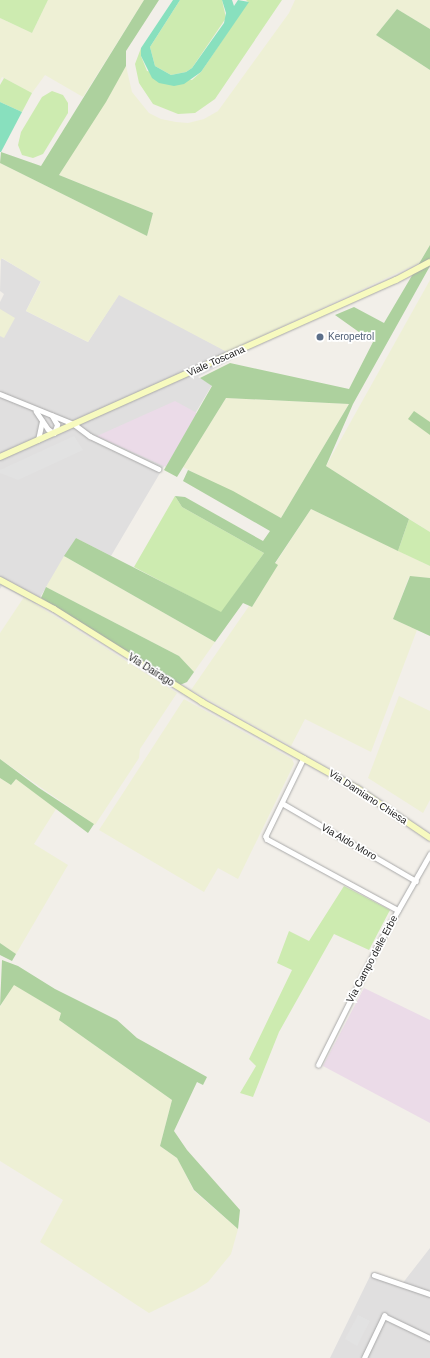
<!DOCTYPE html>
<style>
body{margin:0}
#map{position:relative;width:430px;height:1358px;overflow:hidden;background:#f2efe9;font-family:Helvetica,sans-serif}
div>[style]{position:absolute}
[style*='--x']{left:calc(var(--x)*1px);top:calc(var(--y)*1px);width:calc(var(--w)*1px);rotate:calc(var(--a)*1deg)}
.residential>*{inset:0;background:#e0dfdf}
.industrial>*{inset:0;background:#ebdbe8}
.farmland>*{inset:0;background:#eef0d5}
.grass>*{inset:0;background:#cdebb0}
.forest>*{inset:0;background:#add19e}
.pitch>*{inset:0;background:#88e0be}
.parking>*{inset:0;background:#e2e2e2}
.roads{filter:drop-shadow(0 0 1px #a9a9a9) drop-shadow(0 0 1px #a9a9a9)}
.street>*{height:4.5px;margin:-2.25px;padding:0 2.25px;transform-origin:2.25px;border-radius:2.25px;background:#fff}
.secondary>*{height:6px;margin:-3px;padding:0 3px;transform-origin:3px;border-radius:3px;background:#f7fabf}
.dots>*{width:11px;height:11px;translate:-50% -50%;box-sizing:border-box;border:2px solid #fff;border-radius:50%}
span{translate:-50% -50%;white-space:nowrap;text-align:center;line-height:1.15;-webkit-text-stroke:3.5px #fff;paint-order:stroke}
.service-label{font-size:10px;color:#4e5e75}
.left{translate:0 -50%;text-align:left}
.street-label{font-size:10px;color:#222}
</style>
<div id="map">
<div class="residential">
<i style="clip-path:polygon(1px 258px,41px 281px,26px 311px,88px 342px,119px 294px,237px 357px,198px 377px,212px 385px,111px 556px,76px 538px,36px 604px,2px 586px,0 589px,0 302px,4px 294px,0 291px)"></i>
<i style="clip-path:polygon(430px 1248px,430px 1358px,330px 1358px,372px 1272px,402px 1284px)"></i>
</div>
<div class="industrial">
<i style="clip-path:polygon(175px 401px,197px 413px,166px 467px,97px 436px)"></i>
<i style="clip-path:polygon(364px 988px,430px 1020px,430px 1123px,323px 1066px)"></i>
</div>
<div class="farmland">
<i style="clip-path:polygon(48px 0,144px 0,83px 97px,45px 75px,32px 93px,2px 77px,0 81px,0 18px,32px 33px)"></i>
<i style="clip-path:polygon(295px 0,430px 0,430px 29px,397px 9px,376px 35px,430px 70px,430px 245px,419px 263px,227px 352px,119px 295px,88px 342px,26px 311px,41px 282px,2px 258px,0 261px,0 163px,147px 236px,153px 213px,59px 175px,126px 66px,132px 92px,149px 113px,161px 119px,176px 122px,188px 123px,204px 119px,218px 111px,289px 13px)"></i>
<i style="clip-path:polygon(430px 280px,430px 532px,326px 466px)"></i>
<i style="clip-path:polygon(0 309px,15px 318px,4px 338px,0 336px)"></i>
<i style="clip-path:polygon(226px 398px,349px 404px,281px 518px,183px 467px)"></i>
<i style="clip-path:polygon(311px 509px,430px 566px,430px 578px,409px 577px,393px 619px,417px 630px,371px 752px,305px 719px,291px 746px,191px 690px,249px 606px,252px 607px,277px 566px,275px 564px)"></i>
<i style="clip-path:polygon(64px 556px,215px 642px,194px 672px,179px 656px,46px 587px)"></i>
<i style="clip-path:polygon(24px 597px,177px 693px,140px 749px,139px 758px,95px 825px,0 759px,0 633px)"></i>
<i style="clip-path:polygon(399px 696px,430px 711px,430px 800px,423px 813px,368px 778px)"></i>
<i style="clip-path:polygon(184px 699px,292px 759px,294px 764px,238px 879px,218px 868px,204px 892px,99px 830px)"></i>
<i style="clip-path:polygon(0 778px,11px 785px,16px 778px,56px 809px,34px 844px,68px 865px,16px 954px,0 943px)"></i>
<i style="clip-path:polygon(13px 984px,61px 1013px,59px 1020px,172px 1100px,160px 1146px,177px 1158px,194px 1191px,238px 1229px,231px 1254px,208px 1282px,194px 1291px,149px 1313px,40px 1242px,63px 1200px,0 1161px,0 1007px)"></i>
</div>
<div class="grass">
<i style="clip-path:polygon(0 0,48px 0,32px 33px,0 18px)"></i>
<i style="clip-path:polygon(180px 0,222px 0,226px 18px,192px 68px,186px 72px,171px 75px,155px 66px,150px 47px)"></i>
<i style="clip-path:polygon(246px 0,282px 0,215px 99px,195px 113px,178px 114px,153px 104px,139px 83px,135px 64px,141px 48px,141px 56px,147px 71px,192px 80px,201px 72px,248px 2px)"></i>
<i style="clip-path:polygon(4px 78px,32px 93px,22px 112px,0 102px,0 85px)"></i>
<i style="clip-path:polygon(52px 91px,63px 95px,68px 103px,68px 113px,43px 154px,33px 158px,22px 155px,18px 145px,21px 132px,42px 97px)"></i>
<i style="clip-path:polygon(175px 496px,182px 507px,264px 553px,221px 613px,134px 567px)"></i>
<i style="clip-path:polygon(409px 519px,430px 532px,430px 566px,398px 551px)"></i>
<i style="clip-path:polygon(344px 886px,390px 910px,369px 950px,334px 934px,279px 1032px,253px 1097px,240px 1093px,256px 1066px,249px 1059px,292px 970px,277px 963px,289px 931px,309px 941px)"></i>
</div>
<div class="forest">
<i style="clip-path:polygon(144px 0,159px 0,126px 51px,126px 66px,106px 102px,59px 175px,153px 213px,147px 236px,0 163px,1px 152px,41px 166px)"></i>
<i style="clip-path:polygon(397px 9px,430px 29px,430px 70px,376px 35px)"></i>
<i style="clip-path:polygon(430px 245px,430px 266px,353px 404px,326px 466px,409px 519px,398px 551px,311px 509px,275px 563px,278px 565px,252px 607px,243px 603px,215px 642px,64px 556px,76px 538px,221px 612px,264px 553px,182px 507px,175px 496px,185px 497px,263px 541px,270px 531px,183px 481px,188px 470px,233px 491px,281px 518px,349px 404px,226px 398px,177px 477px,164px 470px,212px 386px,200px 378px,230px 363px,349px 389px,373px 342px,335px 315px,354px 307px,384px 323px)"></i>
<i style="clip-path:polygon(414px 411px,430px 422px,430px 435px,408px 419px)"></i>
<i style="clip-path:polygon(410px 576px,430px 578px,430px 636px,393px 619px)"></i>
<i style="clip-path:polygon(46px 587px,179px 656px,194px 672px,187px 682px,180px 685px,41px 598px)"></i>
<i style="clip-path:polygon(0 759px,39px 788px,94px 824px,88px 833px,16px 779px,11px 785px,0 778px)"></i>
<i style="clip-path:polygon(0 943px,16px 954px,12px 961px,0 955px)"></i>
<i style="clip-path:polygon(2px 960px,18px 966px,55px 989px,117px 1020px,137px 1038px,207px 1077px,203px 1085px,197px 1082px,174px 1131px,187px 1150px,240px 1210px,238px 1229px,194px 1190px,177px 1158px,160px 1146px,172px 1100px,59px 1020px,61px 1013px,14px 985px,0 1006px)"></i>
</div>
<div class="pitch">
<i style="clip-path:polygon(173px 0,180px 0,150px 47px,155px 66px,171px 75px,186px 72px,192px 68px,224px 23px,226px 13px,222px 0,232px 0,234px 6px,238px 0,249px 2px,201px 72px,184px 84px,174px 86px,159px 83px,152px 78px,141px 56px,141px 48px)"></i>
<i style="clip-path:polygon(0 102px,22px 112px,1px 152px,0 152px)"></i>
</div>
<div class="parking">
<i style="clip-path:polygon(74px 436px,83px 450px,18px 480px,0 473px,0 470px)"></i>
<i style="clip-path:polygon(358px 1315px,370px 1321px,357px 1346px,345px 1339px)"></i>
</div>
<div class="roads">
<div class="street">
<i style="--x:0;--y:394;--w:80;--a:22.1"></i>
<i style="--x:74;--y:424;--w:20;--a:37"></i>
<i style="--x:90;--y:436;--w:76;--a:25.6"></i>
<i style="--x:36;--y:411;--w:22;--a:56"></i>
<i style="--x:48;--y:429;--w:7;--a:34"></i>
<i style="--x:54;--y:433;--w:9;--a:-69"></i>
<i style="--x:57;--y:425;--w:10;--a:-119"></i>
<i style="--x:38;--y:440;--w:19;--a:-78"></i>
<i style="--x:304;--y:758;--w:87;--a:116"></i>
<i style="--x:266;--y:836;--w:3;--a:72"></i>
<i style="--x:267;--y:839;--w:149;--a:28.5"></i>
<i style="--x:282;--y:803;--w:155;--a:30.2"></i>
<i style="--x:318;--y:1065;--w:132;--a:-63.4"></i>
<i style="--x:377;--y:947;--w:107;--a:-60.3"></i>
<i style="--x:374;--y:1275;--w:59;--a:18.7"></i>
<i style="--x:364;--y:1358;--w:47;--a:-64.5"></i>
<i style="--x:384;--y:1316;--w:51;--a:25.6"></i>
</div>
<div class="secondary">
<i style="--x:0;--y:457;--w:434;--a:-24.1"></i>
<i style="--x:396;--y:280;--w:38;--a:-28"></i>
<i style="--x:0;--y:580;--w:61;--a:28.2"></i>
<i style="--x:54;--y:609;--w:175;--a:32.1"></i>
<i style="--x:202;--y:702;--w:179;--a:29.1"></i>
<i style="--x:358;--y:789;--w:87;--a:34.2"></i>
</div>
</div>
<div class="dots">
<i style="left:320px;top:337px;background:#5c6f8a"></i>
</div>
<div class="service-label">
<span class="left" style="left:328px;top:337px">Keropetrol</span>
</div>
<div class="street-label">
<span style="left:216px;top:361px;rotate:-24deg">Viale Toscana</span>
<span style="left:151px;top:670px;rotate:32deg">Via Dairago</span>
<span style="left:368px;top:797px;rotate:33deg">Via Damiano Chiesa</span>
<span style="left:349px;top:842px;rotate:30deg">Via Aldo Moro</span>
<span style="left:372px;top:959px;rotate:-62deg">Via Campo delle Erbe</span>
</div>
</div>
